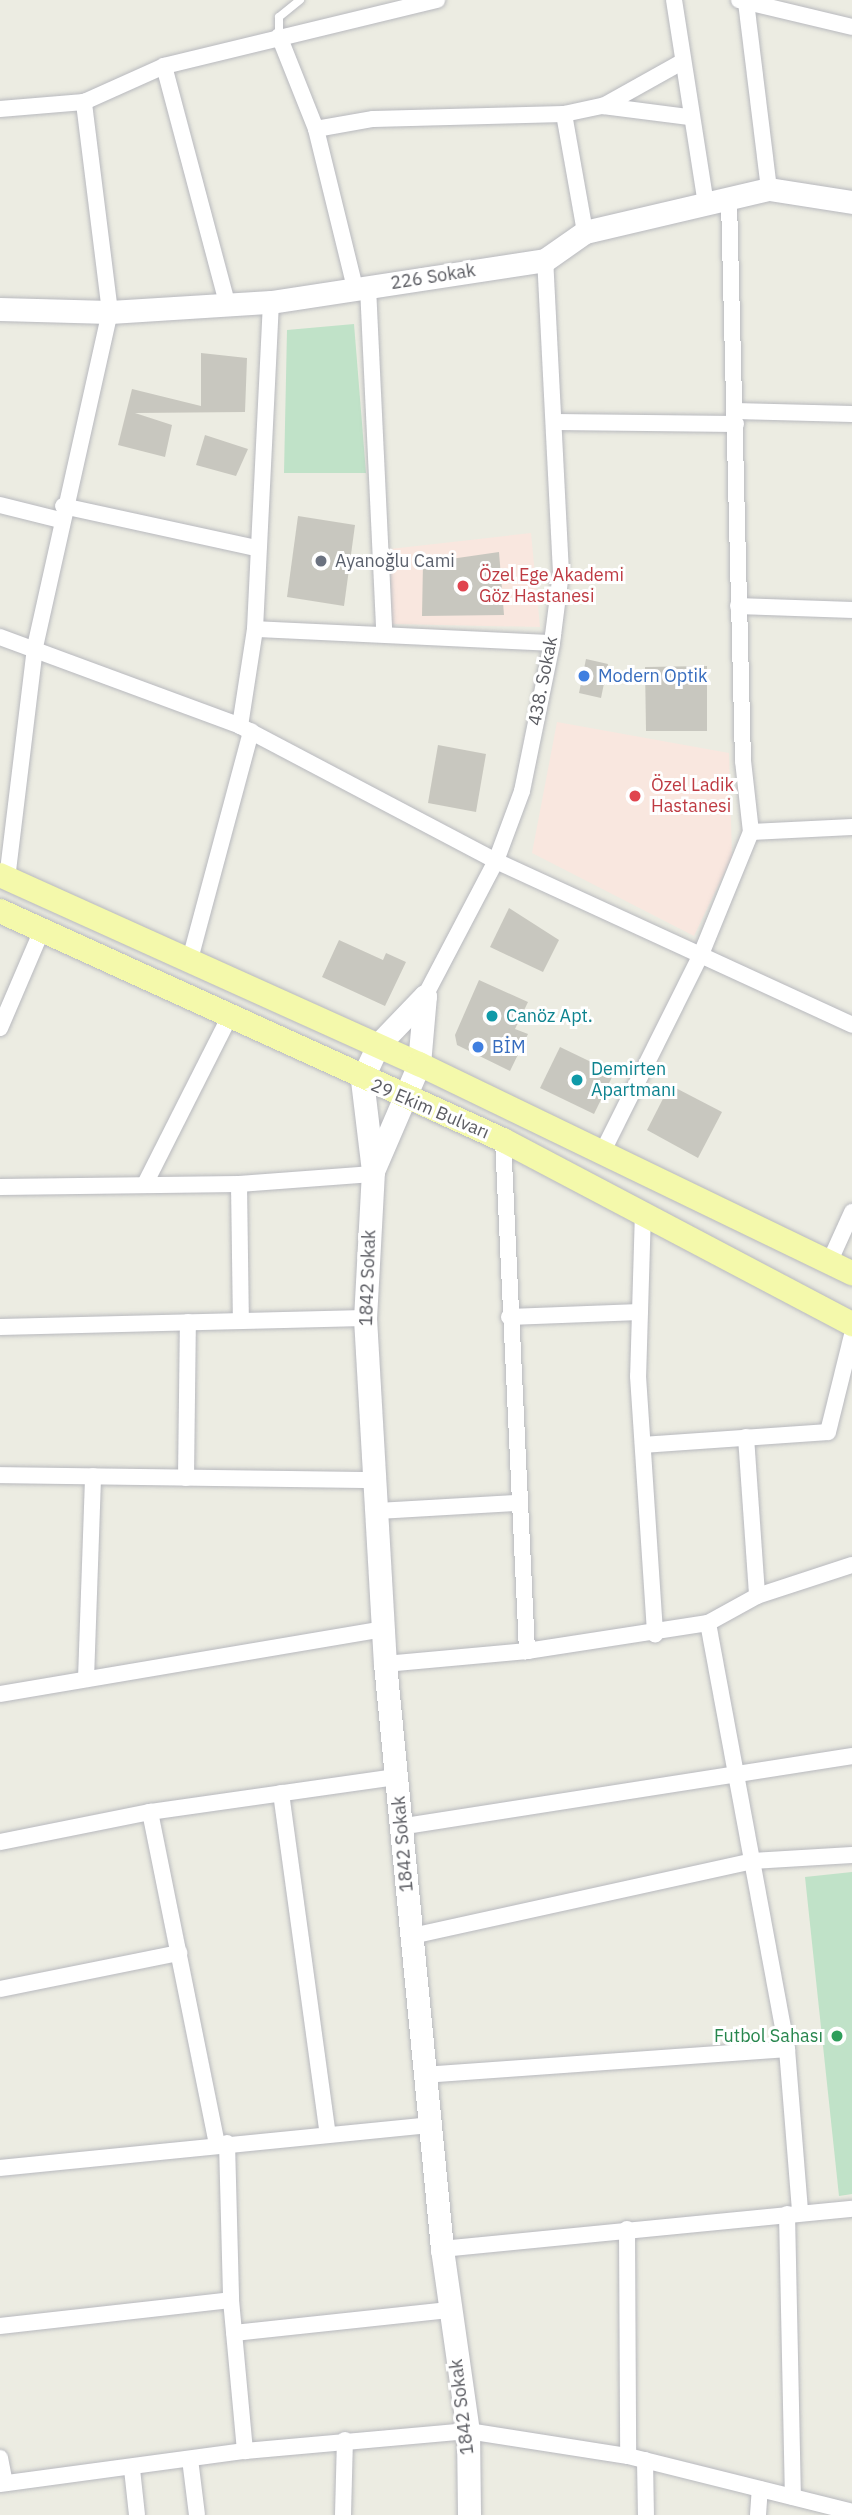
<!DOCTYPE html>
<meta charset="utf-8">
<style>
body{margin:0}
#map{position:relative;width:852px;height:2515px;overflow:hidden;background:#ecece2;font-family:"IBM Plex Sans",sans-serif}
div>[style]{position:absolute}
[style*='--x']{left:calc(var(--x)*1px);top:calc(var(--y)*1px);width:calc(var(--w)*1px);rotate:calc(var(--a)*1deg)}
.medical>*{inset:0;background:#f9e7df}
.green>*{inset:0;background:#c0e2c8}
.building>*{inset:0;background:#c8c7bf}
.roads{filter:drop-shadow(0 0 2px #b8b9be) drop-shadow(0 0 2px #b8b9be)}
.lane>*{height:8px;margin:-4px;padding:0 4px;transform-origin:4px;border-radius:4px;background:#fff}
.street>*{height:16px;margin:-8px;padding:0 8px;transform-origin:8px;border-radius:8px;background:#fff}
.secondary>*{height:23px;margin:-11.5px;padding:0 11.5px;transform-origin:11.5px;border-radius:11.5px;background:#fff}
.primary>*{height:24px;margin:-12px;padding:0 12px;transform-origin:12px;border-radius:12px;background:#f4f9ab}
.dots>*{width:19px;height:19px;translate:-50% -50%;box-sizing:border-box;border:4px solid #fff;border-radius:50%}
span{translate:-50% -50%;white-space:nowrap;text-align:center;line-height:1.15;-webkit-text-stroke:6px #fff;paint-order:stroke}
.street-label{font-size:18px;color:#5b5c62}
.worship-label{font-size:18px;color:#5b616d}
.left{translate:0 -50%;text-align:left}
.health-label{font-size:18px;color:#be3a42}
.shop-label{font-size:18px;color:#366cbe}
.culture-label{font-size:18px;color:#0d838f}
.leisure-label{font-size:18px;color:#27864d}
.right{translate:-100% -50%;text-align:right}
</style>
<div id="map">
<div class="medical">
<i style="clip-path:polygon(531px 533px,540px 627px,392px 624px,390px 549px)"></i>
<i style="clip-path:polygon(557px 722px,729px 753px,732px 857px,694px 936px,532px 853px)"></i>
</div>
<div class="green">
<i style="clip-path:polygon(354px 324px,366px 473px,284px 473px,287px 330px)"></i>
<i style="clip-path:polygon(852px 1872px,852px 2194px,839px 2196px,805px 1877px)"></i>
</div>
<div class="building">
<i style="clip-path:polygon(201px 353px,247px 358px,245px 412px,135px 413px,172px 425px,165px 457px,118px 445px,132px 389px,201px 406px)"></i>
<i style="clip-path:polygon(205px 435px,248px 449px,236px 476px,196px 465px)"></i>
<i style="clip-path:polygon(298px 516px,355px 525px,344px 606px,287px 597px)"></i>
<i style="clip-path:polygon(499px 552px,504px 615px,422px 616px,423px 563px)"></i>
<i style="clip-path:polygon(586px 659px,608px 664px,601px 698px,579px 693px)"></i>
<i style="clip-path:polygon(707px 666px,707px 731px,646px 731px,645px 667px)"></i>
<i style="clip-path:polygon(438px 745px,486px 754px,476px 812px,428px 803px)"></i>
<i style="clip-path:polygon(509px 908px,559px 940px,543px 972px,490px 947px)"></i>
<i style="clip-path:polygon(339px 940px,383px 960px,386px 953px,406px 962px,385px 1006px,322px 977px)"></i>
<i style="clip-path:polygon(479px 980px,528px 1002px,515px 1029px,528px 1034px,510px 1071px,457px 1045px,455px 1035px)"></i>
<i style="clip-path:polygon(560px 1047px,614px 1073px,594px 1114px,540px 1088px)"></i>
<i style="clip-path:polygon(670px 1085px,722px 1112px,698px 1158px,647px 1130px)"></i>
</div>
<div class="roads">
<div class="lane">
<i style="--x:279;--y:36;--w:19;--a:-90"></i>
<i style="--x:279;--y:17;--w:27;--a:-39"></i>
</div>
<div class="street">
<i style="--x:674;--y:0;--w:207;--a:81.1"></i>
<i style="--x:739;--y:0;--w:116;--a:13.4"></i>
<i style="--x:746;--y:2;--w:188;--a:83"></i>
<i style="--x:279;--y:36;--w:100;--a:68.3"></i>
<i style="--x:316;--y:129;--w:164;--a:76.2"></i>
<i style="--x:164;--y:66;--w:249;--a:75.1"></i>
<i style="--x:603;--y:106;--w:87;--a:7.3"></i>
<i style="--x:0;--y:109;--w:84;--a:-4.8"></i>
<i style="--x:84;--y:102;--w:88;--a:-24.2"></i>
<i style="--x:164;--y:66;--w:281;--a:-13.6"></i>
<i style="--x:564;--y:114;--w:120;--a:79.9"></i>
<i style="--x:316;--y:129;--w:58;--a:-10"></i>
<i style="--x:373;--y:119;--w:191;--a:-1.5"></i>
<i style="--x:564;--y:114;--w:40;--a:-12"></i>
<i style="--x:603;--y:106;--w:88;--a:-29.2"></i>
<i style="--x:368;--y:287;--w:344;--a:87.3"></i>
<i style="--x:735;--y:411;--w:117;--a:1.5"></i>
<i style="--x:556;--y:422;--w:180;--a:0.6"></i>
<i style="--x:0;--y:505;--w:62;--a:14"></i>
<i style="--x:63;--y:506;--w:198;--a:12.3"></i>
<i style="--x:738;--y:606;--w:114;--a:2"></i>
<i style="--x:255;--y:629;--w:297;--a:2.7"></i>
<i style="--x:0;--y:637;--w:256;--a:20.3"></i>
<i style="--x:240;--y:726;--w:289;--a:27.8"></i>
<i style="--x:496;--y:861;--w:392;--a:24.7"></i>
<i style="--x:240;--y:726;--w:98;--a:-81.2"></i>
<i style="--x:255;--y:629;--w:327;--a:-87.2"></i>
<i style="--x:751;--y:832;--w:101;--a:-2.8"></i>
<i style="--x:7;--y:879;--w:234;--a:-83.1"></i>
<i style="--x:35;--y:647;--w:343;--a:-77.4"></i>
<i style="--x:110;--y:312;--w:212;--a:-97.1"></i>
<i style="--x:189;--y:963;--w:240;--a:-75"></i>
<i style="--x:425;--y:996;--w:153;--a:-62.3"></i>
<i style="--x:496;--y:861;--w:75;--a:-69.6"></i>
<i style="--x:522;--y:791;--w:151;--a:-78.5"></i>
<i style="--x:552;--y:643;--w:71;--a:-82.7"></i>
<i style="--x:561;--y:573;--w:313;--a:-92.9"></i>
<i style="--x:0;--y:1028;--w:107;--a:-66.8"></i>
<i style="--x:503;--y:1140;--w:512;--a:87.31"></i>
<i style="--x:602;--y:1153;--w:225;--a:-63.5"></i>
<i style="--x:702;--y:952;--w:130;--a:-67.8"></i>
<i style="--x:751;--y:832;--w:71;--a:-96.4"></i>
<i style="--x:743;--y:761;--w:562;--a:-91.43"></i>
<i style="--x:145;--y:1184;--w:186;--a:-63.2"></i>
<i style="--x:239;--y:1184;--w:137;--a:89.2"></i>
<i style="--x:0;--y:1187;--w:239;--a:-0.7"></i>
<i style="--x:239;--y:1184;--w:134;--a:-4.3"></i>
<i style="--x:643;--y:1211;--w:165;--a:91.7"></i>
<i style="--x:638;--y:1376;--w:259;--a:86.2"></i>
<i style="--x:829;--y:1263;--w:56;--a:-65.7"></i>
<i style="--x:509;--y:1317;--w:131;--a:-2.2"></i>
<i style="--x:0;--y:1327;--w:365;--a:-1.4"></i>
<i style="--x:746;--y:1437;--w:159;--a:86"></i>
<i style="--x:643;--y:1445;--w:185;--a:-4"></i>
<i style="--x:828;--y:1432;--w:100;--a:-76.1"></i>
<i style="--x:0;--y:1475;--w:374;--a:0.8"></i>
<i style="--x:186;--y:1478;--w:156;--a:-89.3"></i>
<i style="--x:377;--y:1511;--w:139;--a:-3.3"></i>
<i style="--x:708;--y:1623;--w:433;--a:79.5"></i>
<i style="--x:787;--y:2049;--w:164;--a:85.4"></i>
<i style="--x:385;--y:1664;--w:143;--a:-5.2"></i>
<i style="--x:527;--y:1651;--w:183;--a:-8.8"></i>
<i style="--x:708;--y:1623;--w:56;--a:-28.9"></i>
<i style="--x:757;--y:1596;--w:100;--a:-18.1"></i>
<i style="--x:86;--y:1679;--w:203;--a:-88"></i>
<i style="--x:0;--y:1694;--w:388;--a:-9.6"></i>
<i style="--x:281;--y:1793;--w:344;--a:82.2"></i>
<i style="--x:150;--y:1812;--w:339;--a:78.6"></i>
<i style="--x:399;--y:1827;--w:459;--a:-8.9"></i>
<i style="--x:0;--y:1842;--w:153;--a:-11.3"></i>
<i style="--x:150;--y:1812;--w:249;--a:-8.1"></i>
<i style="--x:412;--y:1936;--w:348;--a:-12.4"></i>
<i style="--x:752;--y:1861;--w:100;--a:-3.4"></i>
<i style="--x:0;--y:1989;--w:183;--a:-11.4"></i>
<i style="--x:424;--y:2075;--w:364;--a:-4.1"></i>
<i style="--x:227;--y:2143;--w:157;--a:88.5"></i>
<i style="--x:231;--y:2300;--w:152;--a:84.7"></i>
<i style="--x:0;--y:2168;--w:431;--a:-5.7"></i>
<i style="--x:787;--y:2214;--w:283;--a:88.8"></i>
<i style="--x:627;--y:2229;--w:227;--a:89.7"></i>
<i style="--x:442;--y:2249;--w:412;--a:-5.6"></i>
<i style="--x:0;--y:2326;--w:232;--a:-6.4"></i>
<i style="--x:234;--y:2333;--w:216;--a:-6.1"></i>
<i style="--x:0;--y:2458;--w:25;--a:79"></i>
<i style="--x:190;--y:2459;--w:56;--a:82.9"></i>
<i style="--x:645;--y:2460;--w:55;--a:89"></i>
<i style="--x:132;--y:2469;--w:46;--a:83.8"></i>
<i style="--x:0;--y:2484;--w:247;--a:-7.7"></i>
<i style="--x:245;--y:2451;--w:224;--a:-5.1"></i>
<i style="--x:468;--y:2431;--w:162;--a:8.9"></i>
<i style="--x:628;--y:2456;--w:231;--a:14"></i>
<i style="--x:343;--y:2515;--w:75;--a:-88.5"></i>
<i style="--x:758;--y:2515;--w:26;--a:-86"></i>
</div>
<div class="secondary">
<i style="--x:0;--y:309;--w:110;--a:1.6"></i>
<i style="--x:110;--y:312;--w:161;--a:-3.6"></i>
<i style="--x:271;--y:302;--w:277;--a:-8.7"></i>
<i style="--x:545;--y:260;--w:49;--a:-35"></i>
<i style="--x:585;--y:232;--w:189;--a:-13.2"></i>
<i style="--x:769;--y:189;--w:84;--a:8.9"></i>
<i style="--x:425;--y:996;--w:68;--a:133.8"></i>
<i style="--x:378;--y:1045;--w:38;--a:115"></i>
<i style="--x:362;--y:1080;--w:92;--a:83.1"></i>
<i style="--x:373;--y:1171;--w:147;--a:93.1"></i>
<i style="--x:365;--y:1318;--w:347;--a:86.7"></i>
<i style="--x:385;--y:1664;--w:588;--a:84.43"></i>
<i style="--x:442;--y:2249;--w:184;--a:81.9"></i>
<i style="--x:468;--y:2431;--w:84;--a:89.3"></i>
<i style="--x:373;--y:1171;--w:116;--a:-66.7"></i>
<i style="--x:419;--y:1064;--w:68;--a:-85"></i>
</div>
<div class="primary">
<i style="--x:0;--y:875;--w:460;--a:24.3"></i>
<i style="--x:419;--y:1064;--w:481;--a:25.8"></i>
<i style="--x:0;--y:911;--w:553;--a:24.48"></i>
<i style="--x:503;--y:1140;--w:395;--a:27.8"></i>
</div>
</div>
<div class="dots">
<i style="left:321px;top:561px;background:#6b7280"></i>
<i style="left:463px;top:586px;background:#e0444e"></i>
<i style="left:584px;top:676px;background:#3f7fe0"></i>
<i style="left:635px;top:796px;background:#e0444e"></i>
<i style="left:492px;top:1016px;background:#0f9aa8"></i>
<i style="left:478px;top:1047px;background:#3f7fe0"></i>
<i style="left:577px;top:1080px;background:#0f9aa8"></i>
<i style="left:837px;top:2036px;background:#2e9e5b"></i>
</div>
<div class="street-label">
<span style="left:433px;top:277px;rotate:-9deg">226 Sokak</span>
<span style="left:543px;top:681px;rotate:-79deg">438. Sokak</span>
<span style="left:430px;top:1109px;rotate:23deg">29 Ekim Bulvarı</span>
<span style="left:368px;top:1278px;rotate:-88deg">1842 Sokak</span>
<span style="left:403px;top:1844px;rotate:-95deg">1842 Sokak</span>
<span style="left:462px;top:2407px;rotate:-97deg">1842 Sokak</span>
</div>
<div class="worship-label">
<span class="left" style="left:335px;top:561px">Ayanoğlu Cami</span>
</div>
<div class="health-label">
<span class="left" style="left:479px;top:586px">Özel Ege Akademi<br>Göz Hastanesi</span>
<span class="left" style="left:651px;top:796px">Özel Ladik<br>Hastanesi</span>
</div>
<div class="shop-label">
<span class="left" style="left:598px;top:676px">Modern Optik</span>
<span class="left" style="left:492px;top:1047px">BİM</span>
</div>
<div class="culture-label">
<span class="left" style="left:506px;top:1016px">Canöz Apt.</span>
<span class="left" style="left:591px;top:1080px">Demirten<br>Apartmanı</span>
</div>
<div class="leisure-label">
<span class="right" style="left:823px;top:2036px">Futbol Sahası</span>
</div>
</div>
